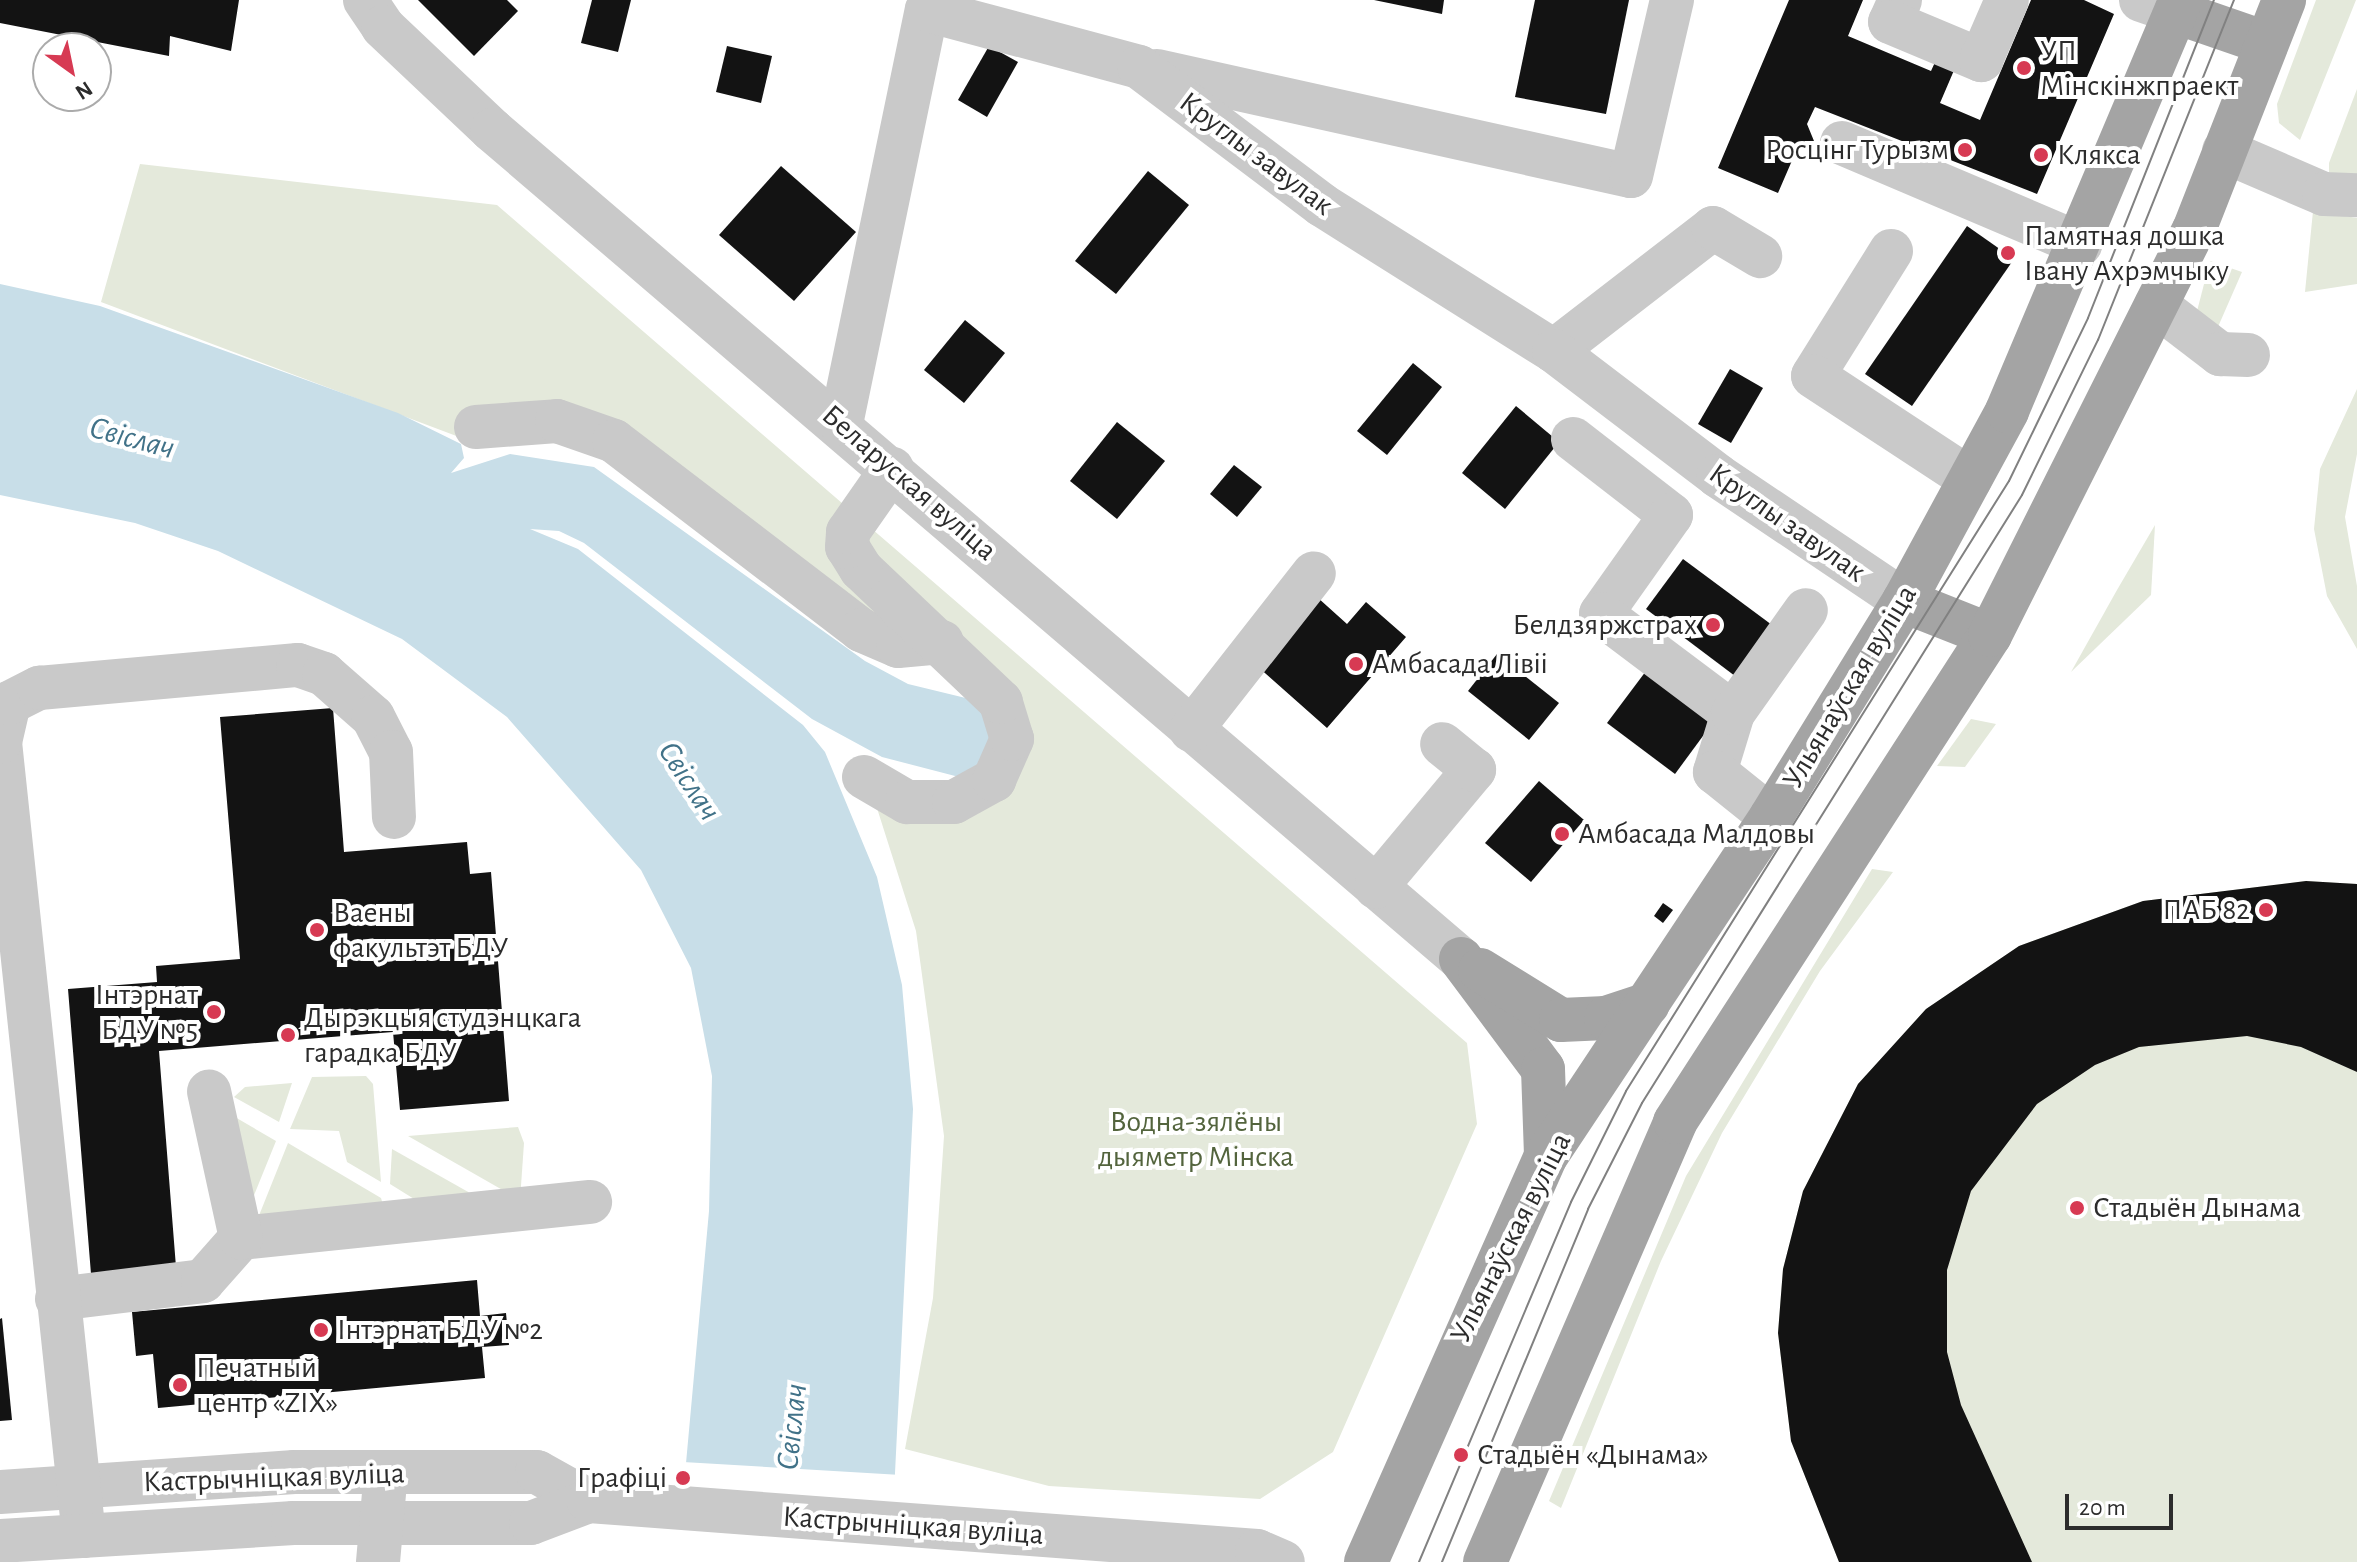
<!DOCTYPE html>
<meta charset="utf-8">
<style>
body{margin:0}
#map{position:relative;width:2357px;height:1562px;overflow:hidden;background:#fff;font-family:"Alegreya Sans",sans-serif}
div>[style]{position:absolute}
[style*='--x']{left:calc(var(--x)*1px);top:calc(var(--y)*1px);width:calc(var(--w)*1px);rotate:calc(var(--a)*1deg)}
.green>*{inset:0;background:#e4e9db}
.water>*{inset:0;background:#c8dee8}
.pier>*{inset:0;background:#fff}
.building>*{inset:0;background:#131313}
.minor>*{height:44px;margin:-22px;padding:0 22px;transform-origin:22px;border-radius:22px;background:#c9c9c9}
.major>*{height:44px;margin:-22px;padding:0 22px;transform-origin:22px;border-radius:22px;background:#a4a4a4}
.tram>*{height:2px;margin:-1px;padding:0 1px;transform-origin:1px;border-radius:1px;background:#818181}
.dots>*{width:22px;height:22px;translate:-50% -50%;box-sizing:border-box;border:4px solid #fff;border-radius:50%}
span{translate:-50% -50%;white-space:nowrap;text-align:center;line-height:1.15;-webkit-text-stroke:8px #fff;paint-order:stroke}
.poi-label{font-size:30px;color:#2c2c2c}
.left{translate:0 -50%;text-align:left}
.right{translate:-100% -50%;text-align:right}
.street-label{font-size:30px;color:#2c2c2c}
.park-label{font-size:30px;color:#53643d}
.water-label{font-size:32px;color:#417288;font-style:italic}
.north{position:absolute;left:32px;top:32px;width:80px;height:80px;box-sizing:border-box;background:#fff;border:2px solid #ababab;border-radius:50%;rotate:147deg;font-size:22px;font-weight:700;line-height:32px;text-align:center;color:#2c2c2c}
.north::after{content:'';display:block;margin:auto;width:28px;height:36px;background:#d73a53;clip-path:polygon(50% 0,100% 100%,50% 72%,0 100%)}
.scale{position:absolute;left:2065px;top:1494px;width:108px;height:36px;box-sizing:border-box;border:4px solid #2c2c2c;border-top:0;padding-left:10px;font-size:24px;line-height:28px;white-space:nowrap;color:#2c2c2c;-webkit-text-stroke:6px #fff;paint-order:stroke}
</style>
<div id="map">
<div class="green">
<i style="clip-path:polygon(2316px 0,2356px 0,2300px 140px,2279px 123px,2277px 104px)"></i>
<i style="clip-path:polygon(2357px 89px,2357px 179px,2353px 180px,2329px 172px,2329px 163px)"></i>
<i style="clip-path:polygon(140px 164px,497px 205px,1467px 1043px,1477px 1124px,1333px 1452px,1260px 1499px,1049px 1486px,905px 1449px,933px 1298px,944px 1136px,916px 931px,876px 805px,924px 820px,1012px 704px,590px 452px,554px 443px,475px 443px,101px 302px)"></i>
<i style="clip-path:polygon(2313px 211px,2357px 218px,2357px 284px,2305px 292px)"></i>
<i style="clip-path:polygon(2210px 261px,2242px 272px,2214px 336px,2196px 315px)"></i>
<i style="clip-path:polygon(2357px 389px,2357px 454px,2345px 517px,2357px 586px,2357px 649px,2327px 596px,2314px 529px,2320px 469px)"></i>
<i style="clip-path:polygon(2155px 525px,2151px 595px,2071px 672px,2117px 590px)"></i>
<i style="clip-path:polygon(1971px 719px,1996px 724px,1965px 767px,1937px 766px)"></i>
<i style="clip-path:polygon(1872px 869px,1893px 872px,1820px 971px,1722px 1133px,1661px 1261px,1561px 1508px,1549px 1501px,1686px 1176px)"></i>
<i style="clip-path:polygon(2306px 881px,2357px 884px,2357px 1562px,1839px 1562px,1791px 1441px,1778px 1333px,1783px 1269px,1803px 1191px,1858px 1084px,1926px 1009px,2019px 946px,2143px 901px)"></i>
<i style="clip-path:polygon(366px 1076px,373px 1084px,381px 1182px,347px 1162px,339px 1131px,290px 1129px,312px 1077px)"></i>
<i style="clip-path:polygon(292px 1083px,279px 1122px,234px 1097px,245px 1087px)"></i>
<i style="clip-path:polygon(228px 1113px,276px 1141px,246px 1215px)"></i>
<i style="clip-path:polygon(518px 1127px,524px 1143px,520px 1200px,408px 1136px)"></i>
<i style="clip-path:polygon(288px 1143px,381px 1198px,385px 1212px,256px 1223px)"></i>
<i style="clip-path:polygon(392px 1149px,486px 1202px,435px 1212px,390px 1184px)"></i>
</div>
<div class="water">
<i style="clip-path:polygon(0 284px,100px 306px,398px 413px,461px 444px,464px 458px,451px 473px,510px 454px,594px 467px,865px 661px,908px 684px,978px 701px,996px 752px,959px 777px,882px 757px,812px 719px,584px 543px,559px 531px,530px 529px,578px 549px,803px 725px,825px 752px,877px 877px,902px 985px,913px 1109px,891px 1554px,677px 1562px,709px 1211px,712px 1076px,691px 968px,641px 870px,507px 717px,402px 639px,218px 551px,135px 523px,0 495px)"></i>
</div>
<div class="pier">
<i style="clip-path:polygon(683px 1462px,901px 1475px,894px 1562px,673px 1562px)"></i>
</div>
<div class="building">
<i style="clip-path:polygon(0 0,239px 0,231px 51px,170px 36px,169px 56px,0 23px)"></i>
<i style="clip-path:polygon(418px 0,507px 0,518px 11px,474px 56px)"></i>
<i style="clip-path:polygon(592px 0,631px 0,618px 52px,581px 43px)"></i>
<i style="clip-path:polygon(1374px 0,1444px 0,1442px 14px)"></i>
<i style="clip-path:polygon(1535px 0,1629px 0,1606px 114px,1515px 97px)"></i>
<i style="clip-path:polygon(1789px 0,1863px 0,1848px 36px,1931px 71px,1936px 60px,1955px 68px,1940px 103px,1980px 120px,2031px 0,2084px 0,2114px 14px,2037px 194px,1815px 107px,1807px 124px,1814px 141px,1797px 149px,1778px 193px,1718px 168px)"></i>
<i style="clip-path:polygon(727px 46px,772px 56px,761px 103px,716px 92px)"></i>
<i style="clip-path:polygon(989px 46px,1018px 62px,987px 117px,958px 100px)"></i>
<i style="clip-path:polygon(781px 166px,856px 232px,794px 301px,719px 235px)"></i>
<i style="clip-path:polygon(1148px 171px,1189px 205px,1116px 294px,1075px 261px)"></i>
<i style="clip-path:polygon(1967px 226px,2014px 259px,1912px 406px,1865px 374px)"></i>
<i style="clip-path:polygon(965px 320px,1005px 353px,964px 403px,924px 370px)"></i>
<i style="clip-path:polygon(1413px 363px,1442px 387px,1387px 455px,1357px 431px)"></i>
<i style="clip-path:polygon(1730px 369px,1763px 388px,1731px 443px,1698px 424px)"></i>
<i style="clip-path:polygon(1516px 406px,1559px 442px,1505px 509px,1462px 473px)"></i>
<i style="clip-path:polygon(1117px 422px,1165px 461px,1117px 519px,1070px 481px)"></i>
<i style="clip-path:polygon(1234px 465px,1262px 487px,1237px 517px,1210px 494px)"></i>
<i style="clip-path:polygon(1683px 559px,1772px 625px,1735px 676px,1646px 609px)"></i>
<i style="clip-path:polygon(1317px 597px,1347px 624px,1366px 602px,1406px 637px,1327px 728px,1257px 666px)"></i>
<i style="clip-path:polygon(1497px 654px,1559px 703px,1529px 740px,1468px 691px)"></i>
<i style="clip-path:polygon(1646px 671px,1714px 721px,1675px 774px,1607px 723px)"></i>
<i style="clip-path:polygon(333px 708px,344px 852px,467px 842px,470px 874px,491px 872px,509px 1101px,400px 1110px,393px 1032px,159px 1051px,176px 1267px,91px 1274px,68px 989px,157px 982px,156px 966px,240px 959px,220px 717px)"></i>
<i style="clip-path:polygon(1539px 781px,1584px 820px,1531px 882px,1485px 843px)"></i>
<i style="clip-path:polygon(2306px 881px,2357px 884px,2357px 1072px,2301px 1047px,2247px 1036px,2139px 1047px,2095px 1065px,2037px 1104px,1971px 1191px,1947px 1270px,1947px 1352px,1961px 1405px,2032px 1562px,1839px 1562px,1791px 1441px,1778px 1333px,1783px 1269px,1803px 1191px,1858px 1084px,1926px 1009px,2019px 946px,2143px 901px)"></i>
<i style="clip-path:polygon(1663px 903px,1673px 910px,1663px 923px,1654px 916px)"></i>
<i style="clip-path:polygon(477px 1280px,480px 1316px,506px 1313px,509px 1345px,482px 1347px,485px 1378px,158px 1408px,153px 1354px,136px 1356px,132px 1312px)"></i>
<i style="clip-path:polygon(2px 1318px,12px 1420px,0 1421px,0 1319px)"></i>
</div>
<div class="minor">
<i style="--x:365;--y:0;--w:32;--a:56"></i>
<i style="--x:383;--y:27;--w:150;--a:43.4"></i>
<i style="--x:492;--y:130;--w:1275;--a:40.55"></i>
<i style="--x:1900;--y:0;--w:24;--a:114"></i>
<i style="--x:1890;--y:22;--w:99;--a:22.7"></i>
<i style="--x:1981;--y:60;--w:65;--a:-66.6"></i>
<i style="--x:2141;--y:0;--w:37;--a:19"></i>
<i style="--x:1157;--y:71;--w:485;--a:12.5"></i>
<i style="--x:1631;--y:176;--w:181;--a:-76.9"></i>
<i style="--x:1842;--y:143;--w:259;--a:23"></i>
<i style="--x:2224;--y:151;--w:109;--a:23.3"></i>
<i style="--x:2324;--y:194;--w:33;--a:2"></i>
<i style="--x:1891;--y:251;--w:147;--a:122"></i>
<i style="--x:1813;--y:376;--w:188;--a:33.3"></i>
<i style="--x:2156;--y:305;--w:81;--a:37.4"></i>
<i style="--x:2220;--y:354;--w:28;--a:2"></i>
<i style="--x:1554;--y:351;--w:201;--a:-37.7"></i>
<i style="--x:1713;--y:228;--w:55;--a:30.8"></i>
<i style="--x:841;--y:424;--w:423;--a:-78.3"></i>
<i style="--x:927;--y:10;--w:220;--a:15"></i>
<i style="--x:1139;--y:67;--w:229;--a:37"></i>
<i style="--x:1322;--y:205;--w:274;--a:32.2"></i>
<i style="--x:1554;--y:351;--w:206;--a:37.3"></i>
<i style="--x:1718;--y:476;--w:224;--a:33.9"></i>
<i style="--x:476;--y:427;--w:81;--a:-4.2"></i>
<i style="--x:557;--y:421;--w:60;--a:19.3"></i>
<i style="--x:614;--y:441;--w:311;--a:37.4"></i>
<i style="--x:861;--y:630;--w:40;--a:23.4"></i>
<i style="--x:898;--y:646;--w:44;--a:-5.2"></i>
<i style="--x:1573;--y:439;--w:124;--a:37.8"></i>
<i style="--x:1671;--y:515;--w:121;--a:125.3"></i>
<i style="--x:1601;--y:614;--w:165;--a:36.9"></i>
<i style="--x:1733;--y:713;--w:62;--a:107"></i>
<i style="--x:1715;--y:772;--w:72;--a:38.8"></i>
<i style="--x:1733;--y:713;--w:126;--a:-54.7"></i>
<i style="--x:1191;--y:730;--w:199;--a:-51.9"></i>
<i style="--x:864;--y:777;--w:50;--a:30.2"></i>
<i style="--x:907;--y:802;--w:47;--a:0"></i>
<i style="--x:954;--y:802;--w:46;--a:-28.8"></i>
<i style="--x:994;--y:780;--w:45;--a:-66.3"></i>
<i style="--x:1012;--y:739;--w:39;--a:-107"></i>
<i style="--x:1001;--y:702;--w:193;--a:-136.5"></i>
<i style="--x:861;--y:569;--w:26;--a:-122"></i>
<i style="--x:847;--y:547;--w:15;--a:-86"></i>
<i style="--x:848;--y:532;--w:77;--a:-55.1"></i>
<i style="--x:1376;--y:887;--w:153;--a:-50.1"></i>
<i style="--x:1474;--y:770;--w:41;--a:-140.9"></i>
<i style="--x:241;--y:1238;--w:351;--a:-5.9"></i>
<i style="--x:57;--y:1299;--w:147;--a:-7"></i>
<i style="--x:203;--y:1281;--w:57;--a:-48.5"></i>
<i style="--x:241;--y:1238;--w:150;--a:-102.3"></i>
<i style="--x:0;--y:1492;--w:295;--a:-3.9"></i>
<i style="--x:294;--y:1472;--w:243;--a:0"></i>
<i style="--x:537;--y:1472;--w:60;--a:29.1"></i>
<i style="--x:84;--y:1536;--w:798;--a:-96.04"></i>
<i style="--x:0;--y:742;--w:40;--a:-77"></i>
<i style="--x:9;--y:703;--w:34;--a:-27"></i>
<i style="--x:39;--y:688;--w:260;--a:-5.1"></i>
<i style="--x:298;--y:665;--w:28;--a:19"></i>
<i style="--x:324;--y:674;--w:65;--a:41.3"></i>
<i style="--x:373;--y:717;--w:39;--a:63"></i>
<i style="--x:391;--y:752;--w:65;--a:87.4"></i>
<i style="--x:0;--y:1541;--w:294;--a:-3.5"></i>
<i style="--x:293;--y:1523;--w:238;--a:0"></i>
<i style="--x:531;--y:1523;--w:62;--a:-20.8"></i>
<i style="--x:589;--y:1501;--w:670;--a:4.28"></i>
<i style="--x:1257;--y:1551;--w:28;--a:23"></i>
<i style="--x:378;--y:1562;--w:69;--a:-85"></i>
</div>
<div class="major">
<i style="--x:2176;--y:12;--w:95;--a:19"></i>
<i style="--x:1904;--y:601;--w:92;--a:21.6"></i>
<i style="--x:1461;--y:959;--w:137;--a:53.3"></i>
<i style="--x:1543;--y:1069;--w:85;--a:88"></i>
<i style="--x:1480;--y:970;--w:95;--a:31.7"></i>
<i style="--x:1561;--y:1020;--w:45;--a:-2.5"></i>
<i style="--x:1606;--y:1018;--w:44;--a:-18.4"></i>
<i style="--x:1366;--y:1562;--w:444;--a:-66.1"></i>
<i style="--x:1546;--y:1156;--w:407;--a:-56.4"></i>
<i style="--x:1771;--y:817;--w:254;--a:-58.4"></i>
<i style="--x:1904;--y:601;--w:216;--a:-61.5"></i>
<i style="--x:2007;--y:411;--w:446;--a:-67.1"></i>
<i style="--x:1485;--y:1562;--w:479;--a:-66.6"></i>
<i style="--x:1675;--y:1122;--w:580;--a:-57.1"></i>
<i style="--x:1990;--y:635;--w:453;--a:-63.3"></i>
<i style="--x:2194;--y:230;--w:247;--a:-68.6"></i>
</div>
<div class="tram">
<i style="--x:1419;--y:1562;--w:391;--a:-67.1"></i>
<i style="--x:1571;--y:1202;--w:124;--a:-63.6"></i>
<i style="--x:1626;--y:1091;--w:720;--a:-57.88"></i>
<i style="--x:2009;--y:481;--w:181;--a:-64.1"></i>
<i style="--x:2088;--y:318;--w:342;--a:-68.4"></i>
<i style="--x:1442;--y:1562;--w:382;--a:-67.5"></i>
<i style="--x:1588;--y:1209;--w:119;--a:-63"></i>
<i style="--x:1642;--y:1103;--w:717;--a:-57.99"></i>
<i style="--x:2022;--y:495;--w:173;--a:-63.9"></i>
<i style="--x:2098;--y:340;--w:366;--a:-68.2"></i>
</div>
<div class="dots">
<i style="left:2024px;top:68px;background:#d73a53"></i>
<i style="left:1965px;top:150px;background:#d73a53"></i>
<i style="left:2041px;top:155px;background:#d73a53"></i>
<i style="left:2008px;top:253px;background:#d73a53"></i>
<i style="left:1713px;top:625px;background:#d73a53"></i>
<i style="left:1356px;top:664px;background:#d73a53"></i>
<i style="left:1562px;top:834px;background:#d73a53"></i>
<i style="left:2266px;top:910px;background:#d73a53"></i>
<i style="left:317px;top:930px;background:#d73a53"></i>
<i style="left:214px;top:1012px;background:#d73a53"></i>
<i style="left:288px;top:1035px;background:#d73a53"></i>
<i style="left:2077px;top:1208px;background:#d73a53"></i>
<i style="left:321px;top:1330px;background:#d73a53"></i>
<i style="left:180px;top:1385px;background:#d73a53"></i>
<i style="left:1461px;top:1455px;background:#d73a53"></i>
<i style="left:683px;top:1478px;background:#d73a53"></i>
</div>
<div class="poi-label">
<span class="left" style="left:2040px;top:68px">УП<br>Мінскінжпраект</span>
<span class="right" style="left:1949px;top:150px">Росцінг Турызм</span>
<span class="left" style="left:2057px;top:155px">Клякса</span>
<span class="left" style="left:2024px;top:253px">Памятная дошка<br>Івану Ахрэмчыку</span>
<span class="right" style="left:1697px;top:625px">Белдзяржстрах</span>
<span class="left" style="left:1372px;top:664px">Амбасада Лівіі</span>
<span class="left" style="left:1578px;top:834px">Амбасада Малдовы</span>
<span class="right" style="left:2250px;top:910px">ПАБ 82</span>
<span class="left" style="left:333px;top:930px">Ваены<br>факультэт БДУ</span>
<span class="right" style="left:198px;top:1012px">Інтэрнат<br>БДУ №5</span>
<span class="left" style="left:304px;top:1035px">Дырэкцыя студэнцкага<br>гарадка БДУ</span>
<span class="left" style="left:2093px;top:1208px">Стадыён Дынама</span>
<span class="left" style="left:337px;top:1330px">Інтэрнат БДУ №2</span>
<span class="left" style="left:196px;top:1385px">Печатный<br>центр «ZIX»</span>
<span class="left" style="left:1477px;top:1455px">Стадыён «Дынама»</span>
<span class="right" style="left:667px;top:1478px">Графіці</span>
</div>
<div class="street-label">
<span style="left:1256px;top:154px;rotate:37deg">Круглы завулак</span>
<span style="left:909px;top:483px;rotate:41deg">Беларуская вуліца</span>
<span style="left:1787px;top:523px;rotate:35deg">Круглы завулак</span>
<span style="left:1850px;top:687px;rotate:-59deg">Ульянаўская вуліца</span>
<span style="left:1511px;top:1238px;rotate:-63deg">Ульянаўская вуліца</span>
<span style="left:274px;top:1478px;rotate:-2deg">Кастрычніцкая вуліца</span>
<span style="left:913px;top:1526px;rotate:4deg">Кастрычніцкая вуліца</span>
</div>
<div class="park-label">
<span style="left:1196px;top:1139px">Водна-зялёны<br>дыяметр Мінска</span>
</div>
<div class="water-label">
<span style="left:132px;top:438px;rotate:15deg">Свіслач</span>
<span style="left:689px;top:781px;rotate:57deg">Свіслач</span>
<span style="left:792px;top:1427px;rotate:-84deg">Свіслач</span>
</div>
<div class="north">N</div>
<div class="scale">20 m</div>
</div>
